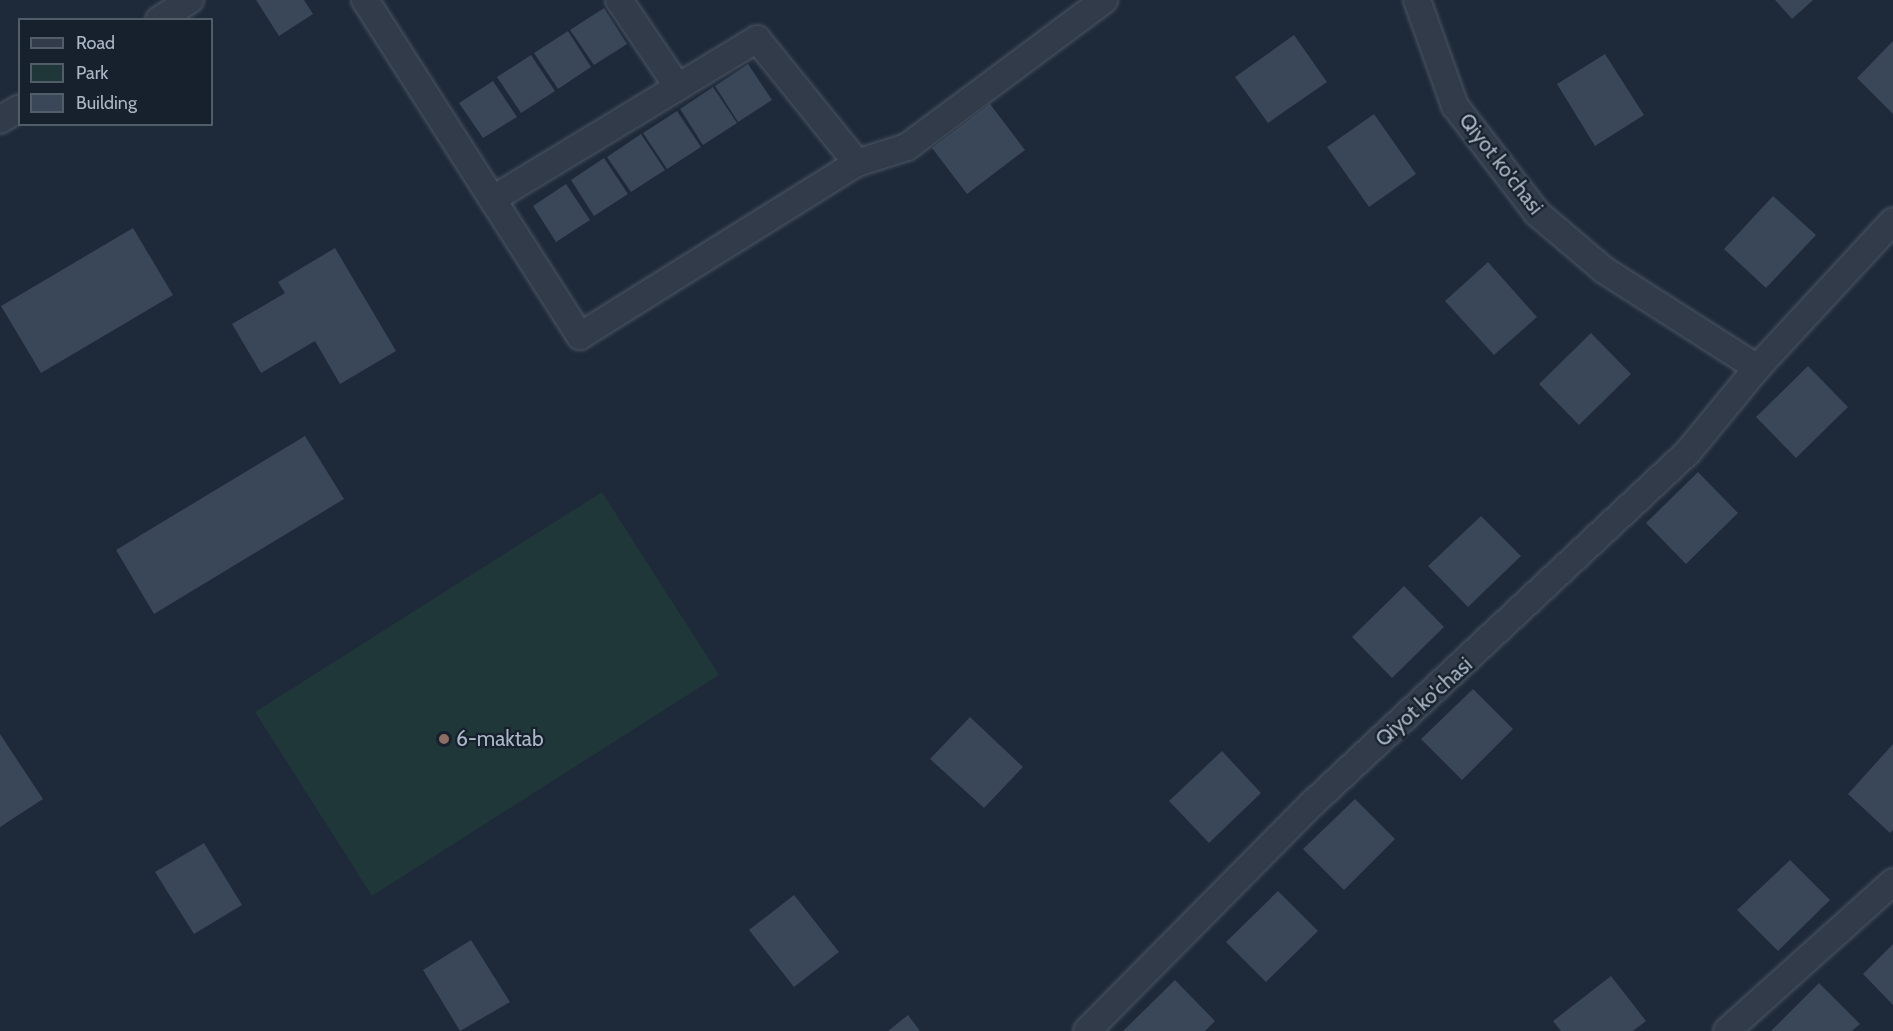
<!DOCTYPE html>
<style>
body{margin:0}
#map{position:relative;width:1893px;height:1031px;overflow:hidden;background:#1e2939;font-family:Cabin,sans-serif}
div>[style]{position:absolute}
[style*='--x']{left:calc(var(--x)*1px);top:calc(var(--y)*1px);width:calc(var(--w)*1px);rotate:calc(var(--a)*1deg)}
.green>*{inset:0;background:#20373a}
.building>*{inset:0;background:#394759}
.roads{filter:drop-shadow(0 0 2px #4c5664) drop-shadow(0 0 2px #4c5664)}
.minor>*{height:26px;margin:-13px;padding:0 13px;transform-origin:13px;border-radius:13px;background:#313b49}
.dots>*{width:16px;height:16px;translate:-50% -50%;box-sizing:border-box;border:3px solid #17212d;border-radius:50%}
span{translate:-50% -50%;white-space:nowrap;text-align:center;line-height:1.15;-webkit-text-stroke:4.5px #17212d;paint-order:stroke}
.street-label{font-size:21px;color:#abb6c6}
.poi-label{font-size:21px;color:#abb6c6}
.left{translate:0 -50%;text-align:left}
.legend{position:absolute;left:18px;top:18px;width:195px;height:108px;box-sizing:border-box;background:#17212d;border:2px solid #525d6a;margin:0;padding:8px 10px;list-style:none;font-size:18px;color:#abb6c6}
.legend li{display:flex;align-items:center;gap:12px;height:30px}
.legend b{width:30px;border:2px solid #525d6a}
</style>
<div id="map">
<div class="green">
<i style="clip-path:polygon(602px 492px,719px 675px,372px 896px,255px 712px)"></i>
</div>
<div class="building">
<i style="clip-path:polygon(256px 0,304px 0,313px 14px,279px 36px)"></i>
<i style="clip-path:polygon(1775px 0,1813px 0,1792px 19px)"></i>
<i style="clip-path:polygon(604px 8px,627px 44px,594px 65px,570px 30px)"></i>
<i style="clip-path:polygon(568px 31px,591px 67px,558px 89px,534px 53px)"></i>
<i style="clip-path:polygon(1294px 35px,1327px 82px,1268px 123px,1235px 77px)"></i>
<i style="clip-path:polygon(1893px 41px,1893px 114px,1857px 78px)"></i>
<i style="clip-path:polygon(1605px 54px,1644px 115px,1595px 146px,1557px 84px)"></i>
<i style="clip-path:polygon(531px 55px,555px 91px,521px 113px,497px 77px)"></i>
<i style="clip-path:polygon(748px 64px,772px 100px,738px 122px,715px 86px)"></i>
<i style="clip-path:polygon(493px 81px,517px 117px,483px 138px,459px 103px)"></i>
<i style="clip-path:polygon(713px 87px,737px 123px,703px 145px,680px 109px)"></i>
<i style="clip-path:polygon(990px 104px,1025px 150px,967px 194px,932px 148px)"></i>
<i style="clip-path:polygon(677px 111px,701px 147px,667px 169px,643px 133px)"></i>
<i style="clip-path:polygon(1374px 114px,1416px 174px,1369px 207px,1327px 147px)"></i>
<i style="clip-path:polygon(641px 134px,665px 170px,631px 192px,607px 157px)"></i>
<i style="clip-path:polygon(604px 158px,628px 194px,594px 216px,571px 180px)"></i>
<i style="clip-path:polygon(566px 184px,590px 220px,556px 242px,533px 206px)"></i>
<i style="clip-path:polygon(1773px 196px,1816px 235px,1766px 288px,1724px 249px)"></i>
<i style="clip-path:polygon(133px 228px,173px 295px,41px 373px,1px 306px)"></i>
<i style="clip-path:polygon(335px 248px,396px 351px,340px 384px,315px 341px,261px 373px,232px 324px,285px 293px,278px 282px)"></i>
<i style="clip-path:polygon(1488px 262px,1537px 317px,1494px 355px,1445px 301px)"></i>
<i style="clip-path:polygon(1591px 333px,1631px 374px,1579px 425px,1539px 384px)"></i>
<i style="clip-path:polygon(1808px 366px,1848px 407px,1796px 458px,1756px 417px)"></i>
<i style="clip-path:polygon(305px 436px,344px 499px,154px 614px,116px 550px)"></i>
<i style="clip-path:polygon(1698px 472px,1738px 513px,1686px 564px,1646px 523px)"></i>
<i style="clip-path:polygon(1481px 516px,1521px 556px,1468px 607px,1428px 566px)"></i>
<i style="clip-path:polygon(1404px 586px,1444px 627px,1392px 678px,1352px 637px)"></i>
<i style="clip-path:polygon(1473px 689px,1513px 729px,1462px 780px,1421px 739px)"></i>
<i style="clip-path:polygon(970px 717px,1023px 767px,984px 808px,930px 759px)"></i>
<i style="clip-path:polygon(0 734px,43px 799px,0 827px)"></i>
<i style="clip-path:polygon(1893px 744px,1893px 830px,1890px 833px,1848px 794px)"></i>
<i style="clip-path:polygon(1222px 751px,1261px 793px,1209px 843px,1169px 801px)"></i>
<i style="clip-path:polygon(1355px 799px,1395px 839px,1344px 890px,1303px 849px)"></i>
<i style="clip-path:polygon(204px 843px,242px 905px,194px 934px,155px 872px)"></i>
<i style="clip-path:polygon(1790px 860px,1830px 900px,1778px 951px,1737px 910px)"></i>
<i style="clip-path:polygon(1278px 891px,1318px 931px,1266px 982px,1226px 942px)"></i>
<i style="clip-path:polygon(794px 895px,839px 952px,794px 987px,749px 930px)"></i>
<i style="clip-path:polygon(471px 940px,510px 1002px,460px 1031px,423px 970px)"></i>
<i style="clip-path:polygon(1893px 944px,1893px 1005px,1863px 974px)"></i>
<i style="clip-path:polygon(1611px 976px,1646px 1021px,1633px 1031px,1561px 1031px,1553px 1021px)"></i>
<i style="clip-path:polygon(1175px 980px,1215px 1021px,1205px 1031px,1123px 1031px)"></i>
<i style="clip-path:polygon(1819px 983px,1860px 1024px,1852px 1031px,1771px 1031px)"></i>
<i style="clip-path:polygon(908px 1015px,920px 1031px,888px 1031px)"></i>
</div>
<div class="roads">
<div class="minor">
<i style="--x:365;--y:0;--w:399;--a:57.4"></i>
<i style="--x:580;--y:336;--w:327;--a:-32"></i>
<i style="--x:619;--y:0;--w:105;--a:55.9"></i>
<i style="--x:1417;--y:0;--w:113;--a:70.3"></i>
<i style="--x:1455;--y:106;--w:135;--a:52.5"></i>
<i style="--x:1537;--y:213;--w:88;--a:40.4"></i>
<i style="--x:1604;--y:270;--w:182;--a:32.6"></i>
<i style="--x:159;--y:20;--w:37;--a:-33"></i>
<i style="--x:0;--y:120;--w:23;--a:-31"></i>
<i style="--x:493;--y:199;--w:309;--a:-31.2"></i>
<i style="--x:757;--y:39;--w:159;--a:51.1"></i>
<i style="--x:857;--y:163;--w:52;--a:-17.7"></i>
<i style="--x:907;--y:147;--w:246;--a:-36.7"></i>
<i style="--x:1087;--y:1031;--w:322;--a:-45.3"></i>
<i style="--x:1314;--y:802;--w:512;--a:-43.1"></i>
<i style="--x:1688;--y:452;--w:109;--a:-50.6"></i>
<i style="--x:1757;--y:368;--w:200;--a:-47.2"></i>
<i style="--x:1727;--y:1031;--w:223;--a:-41.9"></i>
</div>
</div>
<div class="dots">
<i style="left:444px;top:739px;background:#8d6e63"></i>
</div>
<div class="street-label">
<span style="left:1501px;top:164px;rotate:52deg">Qiyot ko'chasi</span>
<span style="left:1424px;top:702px;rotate:-42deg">Qiyot ko'chasi</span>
</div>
<div class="poi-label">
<span class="left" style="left:456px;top:739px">6-maktab</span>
</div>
<ul class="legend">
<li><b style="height:8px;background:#313b49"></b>Road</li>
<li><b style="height:16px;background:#20373a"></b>Park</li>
<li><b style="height:16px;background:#394759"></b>Building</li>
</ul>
</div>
